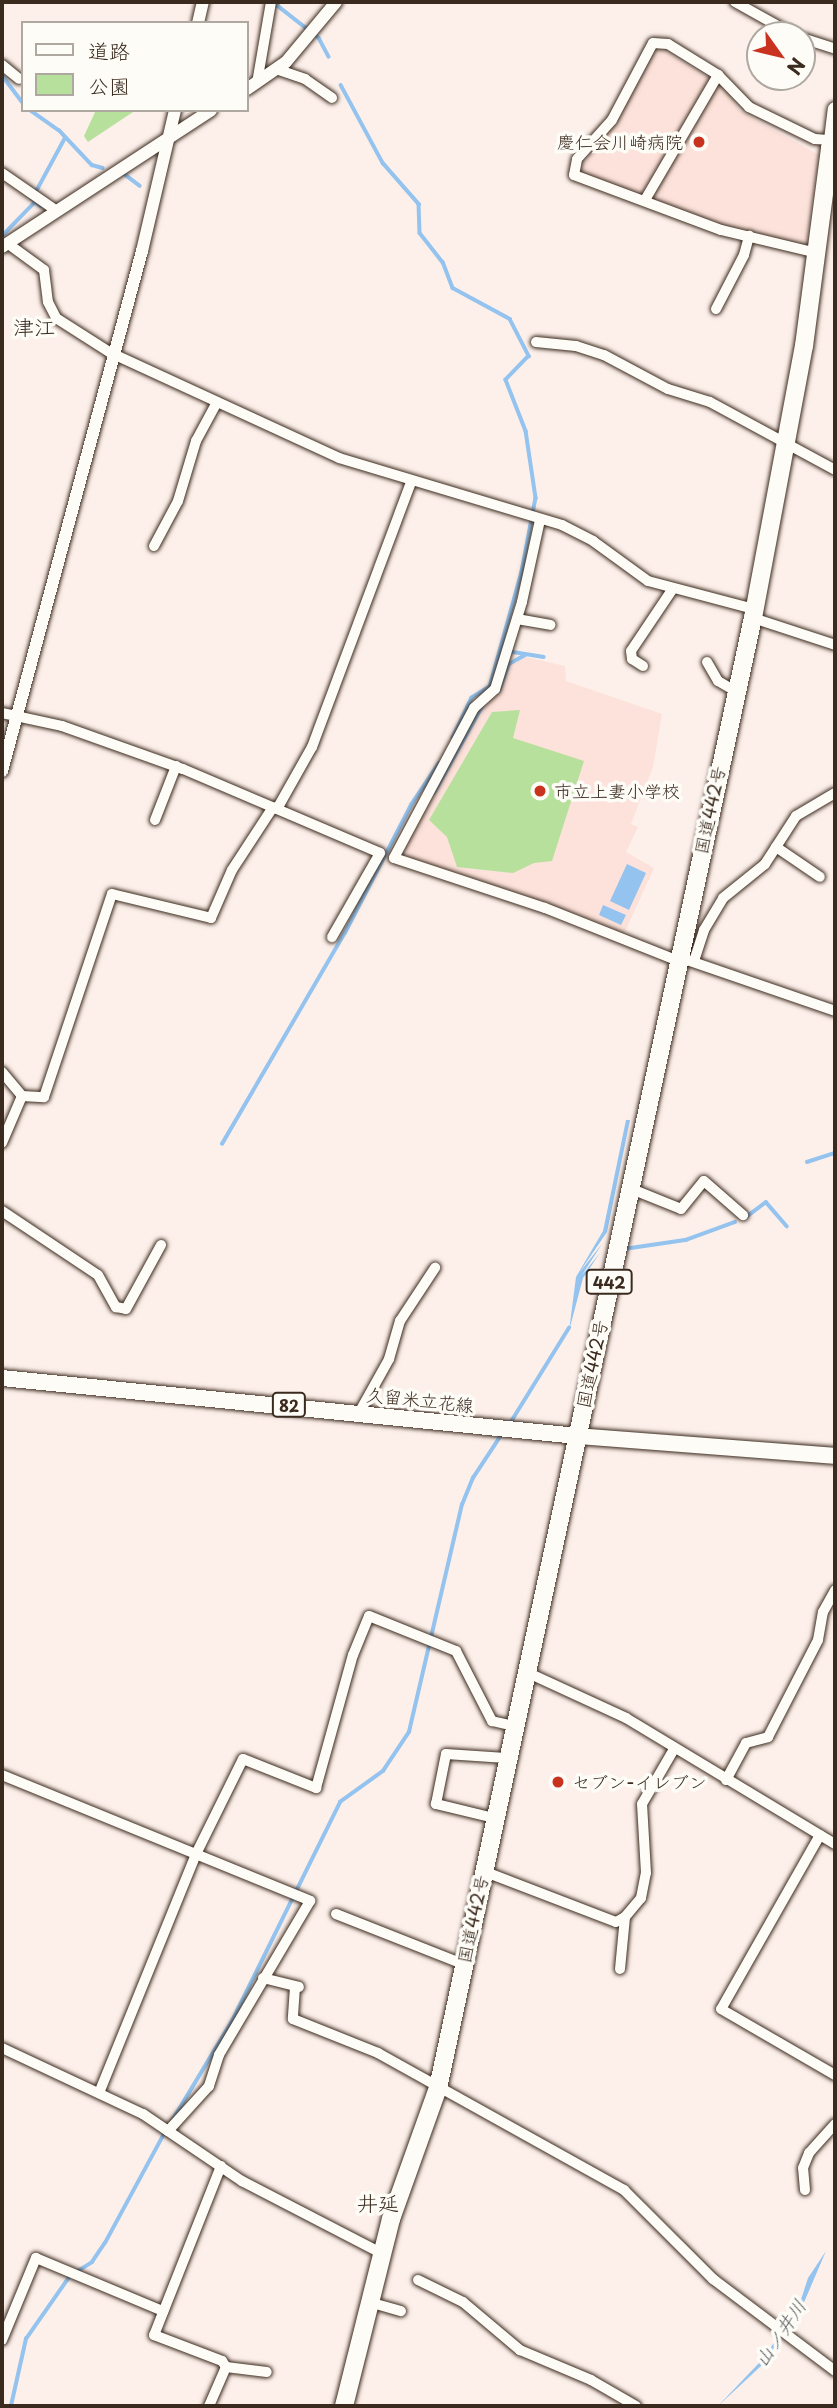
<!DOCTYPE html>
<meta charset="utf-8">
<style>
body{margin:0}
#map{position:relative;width:837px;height:2408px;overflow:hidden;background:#fdf0ea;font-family:"Playpen Sans","Klee One",sans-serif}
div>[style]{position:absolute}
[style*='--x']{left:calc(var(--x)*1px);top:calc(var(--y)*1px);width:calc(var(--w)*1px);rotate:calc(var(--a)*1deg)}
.built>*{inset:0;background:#fce2da}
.green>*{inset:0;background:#b7e09c}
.water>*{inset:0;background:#93c3ee}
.stream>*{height:3.5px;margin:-1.75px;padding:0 1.75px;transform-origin:1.75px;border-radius:1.75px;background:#93c3ee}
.roads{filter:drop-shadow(0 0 2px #3b2a1e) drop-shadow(0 0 2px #3b2a1e)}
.minor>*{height:10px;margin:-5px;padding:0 5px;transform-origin:5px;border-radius:5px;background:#fdfcf7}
.tertiary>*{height:12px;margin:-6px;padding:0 6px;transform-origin:6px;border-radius:6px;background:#fdfcf7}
.secondary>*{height:14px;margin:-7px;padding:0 7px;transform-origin:7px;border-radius:7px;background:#fdfcf7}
.primary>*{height:16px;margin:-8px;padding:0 8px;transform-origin:8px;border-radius:8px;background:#fdfcf7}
.trunk>*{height:18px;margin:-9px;padding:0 9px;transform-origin:9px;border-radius:9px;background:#fdfcf7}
.dots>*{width:19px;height:19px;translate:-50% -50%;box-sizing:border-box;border:4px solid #fdfcf7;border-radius:50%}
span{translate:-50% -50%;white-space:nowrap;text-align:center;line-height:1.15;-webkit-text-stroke:7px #fdfcf7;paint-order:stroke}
.shield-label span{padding:2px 5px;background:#fdfcf7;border:2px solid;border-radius:5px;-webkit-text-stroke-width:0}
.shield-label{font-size:16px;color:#3b2a1e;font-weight:700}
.poi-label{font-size:18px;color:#3b2a1e}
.right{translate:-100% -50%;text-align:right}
.left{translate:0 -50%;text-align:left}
.street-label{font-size:18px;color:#3b2a1e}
.water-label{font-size:19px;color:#55585c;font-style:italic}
.quarter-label{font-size:21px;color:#3b2a1e}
.frame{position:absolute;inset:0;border:4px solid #3b2a1e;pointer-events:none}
.legend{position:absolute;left:21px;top:21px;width:228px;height:91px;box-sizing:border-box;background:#fdfcf7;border:2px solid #afa8a0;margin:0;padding:9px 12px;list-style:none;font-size:21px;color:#3b2a1e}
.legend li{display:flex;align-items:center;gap:14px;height:35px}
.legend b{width:35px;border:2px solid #afa8a0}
.north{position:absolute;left:746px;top:21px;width:70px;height:70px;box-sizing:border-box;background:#fdfcf7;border:2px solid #afa8a0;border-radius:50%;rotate:124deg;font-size:19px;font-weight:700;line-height:28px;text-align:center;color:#3b2a1e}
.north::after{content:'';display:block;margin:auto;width:24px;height:32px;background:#c8321e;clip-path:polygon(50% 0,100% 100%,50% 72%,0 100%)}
</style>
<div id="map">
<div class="built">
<i style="clip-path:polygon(661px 49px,725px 87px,740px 111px,819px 155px,806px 245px,727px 227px,579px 172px,649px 56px)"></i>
<i style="clip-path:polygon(525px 657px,565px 666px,566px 681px,662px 714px,653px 767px,631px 824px,638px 827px,626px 852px,654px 868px,624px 934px,408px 857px,405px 847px,479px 714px,502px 689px,511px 664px)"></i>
</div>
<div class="green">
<i style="clip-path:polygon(96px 110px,136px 110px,88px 142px,84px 136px)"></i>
<i style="clip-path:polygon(520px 710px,513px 738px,584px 761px,552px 861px,534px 863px,513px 873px,457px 867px,447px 837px,429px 820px,492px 712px)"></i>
</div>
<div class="water">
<i style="clip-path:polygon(627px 864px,646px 873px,629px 910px,610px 901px)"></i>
<i style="clip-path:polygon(603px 905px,626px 915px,621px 925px,599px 915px)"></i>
<i style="clip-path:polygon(626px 1120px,630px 1120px,607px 1232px,579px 1273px,602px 1244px,582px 1275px,600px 1253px,583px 1278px,569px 1331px,576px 1277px,603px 1231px)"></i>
<i style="clip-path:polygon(826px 2251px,799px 2314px,761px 2366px,718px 2406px,759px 2363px,797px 2312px,808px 2278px)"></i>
</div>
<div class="stream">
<i style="--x:279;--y:2;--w:4;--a:104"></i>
<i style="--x:278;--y:6;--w:52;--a:38"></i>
<i style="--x:319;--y:38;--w:21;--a:62"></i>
<i style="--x:2;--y:75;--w:35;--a:53"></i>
<i style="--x:341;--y:85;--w:89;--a:61.7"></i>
<i style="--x:383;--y:163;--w:55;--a:48.7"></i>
<i style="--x:419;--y:204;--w:29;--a:88"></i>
<i style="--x:420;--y:233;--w:37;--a:52"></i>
<i style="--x:443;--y:262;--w:28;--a:69"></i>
<i style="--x:453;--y:288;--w:65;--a:28.5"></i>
<i style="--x:510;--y:319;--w:42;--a:62.8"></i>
<i style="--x:529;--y:356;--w:33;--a:134"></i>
<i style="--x:506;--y:380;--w:55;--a:68.6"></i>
<i style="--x:526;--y:431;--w:68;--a:81.5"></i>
<i style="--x:536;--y:498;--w:75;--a:100.7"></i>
<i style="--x:522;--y:572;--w:119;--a:105.5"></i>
<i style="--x:490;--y:687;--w:21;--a:149"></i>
<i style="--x:472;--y:698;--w:44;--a:115.4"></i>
<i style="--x:30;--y:110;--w:35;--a:35"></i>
<i style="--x:59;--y:130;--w:48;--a:46.7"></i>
<i style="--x:92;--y:165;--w:11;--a:15"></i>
<i style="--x:123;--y:173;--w:21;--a:37"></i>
<i style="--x:41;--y:207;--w:12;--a:-138"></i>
<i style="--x:32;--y:199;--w:69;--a:-61.6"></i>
<i style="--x:2;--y:236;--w:46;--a:-45.9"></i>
<i style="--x:513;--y:652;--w:31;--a:9"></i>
<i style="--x:499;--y:691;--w:29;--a:-70"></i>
<i style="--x:509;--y:664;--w:18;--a:-29"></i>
<i style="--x:434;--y:793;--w:101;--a:-60.9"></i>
<i style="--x:222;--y:1144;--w:244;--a:-59.8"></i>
<i style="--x:345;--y:933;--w:144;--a:-62.7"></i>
<i style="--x:411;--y:805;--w:50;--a:-56.3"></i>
<i style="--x:807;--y:1162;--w:29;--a:-18"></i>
<i style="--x:745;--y:1218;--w:26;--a:-37"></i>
<i style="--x:766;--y:1202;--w:32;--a:49"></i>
<i style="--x:624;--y:1249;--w:63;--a:-8.3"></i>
<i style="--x:686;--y:1240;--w:52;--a:-20.2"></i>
<i style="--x:509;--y:1425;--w:114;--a:-58.3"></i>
<i style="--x:172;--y:2121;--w:114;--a:-59"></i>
<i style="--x:231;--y:2023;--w:246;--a:-63.7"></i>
<i style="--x:340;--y:1802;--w:53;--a:-35.8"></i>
<i style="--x:383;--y:1771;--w:47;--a:-56.3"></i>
<i style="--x:409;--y:1732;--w:233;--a:-76.9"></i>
<i style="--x:462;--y:1505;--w:29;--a:-68"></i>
<i style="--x:473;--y:1478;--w:53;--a:-56.6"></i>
<i style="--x:11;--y:2406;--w:69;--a:-77.4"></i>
<i style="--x:26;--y:2339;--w:77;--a:-55.1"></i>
<i style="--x:70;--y:2276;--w:26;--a:-32"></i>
<i style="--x:92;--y:2262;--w:23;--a:-56"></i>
<i style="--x:105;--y:2243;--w:128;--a:-61.6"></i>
</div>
<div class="roads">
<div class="minor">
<i style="--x:735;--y:2;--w:68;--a:29.2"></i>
<i style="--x:802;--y:38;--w:35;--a:18"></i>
<i style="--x:2;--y:65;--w:22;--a:39"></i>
<i style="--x:276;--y:69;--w:31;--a:19"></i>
<i style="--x:305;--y:79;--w:33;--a:35"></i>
<i style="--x:257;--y:83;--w:82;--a:-80.2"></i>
<i style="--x:2;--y:173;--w:63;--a:34.7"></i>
<i style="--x:645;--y:200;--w:145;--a:-59.7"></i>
<i style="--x:7;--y:243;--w:46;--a:36.1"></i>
<i style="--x:44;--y:270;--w:32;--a:83"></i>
<i style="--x:48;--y:302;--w:18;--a:63"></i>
<i style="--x:56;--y:318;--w:65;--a:32.5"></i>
<i style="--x:111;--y:353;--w:251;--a:24.7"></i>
<i style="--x:339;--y:458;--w:233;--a:16.7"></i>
<i style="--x:562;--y:525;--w:35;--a:27"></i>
<i style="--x:593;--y:541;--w:68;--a:36"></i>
<i style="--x:648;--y:581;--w:110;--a:14.8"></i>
<i style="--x:817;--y:253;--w:99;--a:-166.5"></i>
<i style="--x:721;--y:230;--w:157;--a:-159.5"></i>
<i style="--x:574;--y:175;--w:16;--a:-79"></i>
<i style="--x:577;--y:159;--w:52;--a:-48.1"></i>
<i style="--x:612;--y:120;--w:87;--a:-62"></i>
<i style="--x:653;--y:43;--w:15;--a:4"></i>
<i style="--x:668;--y:44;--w:59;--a:31.8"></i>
<i style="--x:718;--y:75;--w:45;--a:45.9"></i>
<i style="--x:749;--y:107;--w:73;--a:25.9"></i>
<i style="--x:815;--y:139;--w:16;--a:4"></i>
<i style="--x:716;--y:309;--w:61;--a:-62.6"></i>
<i style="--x:744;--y:255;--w:20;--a:-75"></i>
<i style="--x:536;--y:342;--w:40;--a:5.7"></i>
<i style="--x:576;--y:346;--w:29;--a:18"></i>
<i style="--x:604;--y:355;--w:72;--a:28"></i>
<i style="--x:668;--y:389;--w:44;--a:17.2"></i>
<i style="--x:710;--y:402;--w:142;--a:28.5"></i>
<i style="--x:540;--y:520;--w:84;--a:102.4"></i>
<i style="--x:522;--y:602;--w:91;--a:107.2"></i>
<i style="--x:495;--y:689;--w:28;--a:138"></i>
<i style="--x:474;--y:708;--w:170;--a:118.1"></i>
<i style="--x:394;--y:858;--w:159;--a:18.3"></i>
<i style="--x:545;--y:908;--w:143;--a:21.7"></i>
<i style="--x:154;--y:546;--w:51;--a:-61.9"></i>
<i style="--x:178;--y:501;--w:63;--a:-73.3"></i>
<i style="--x:196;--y:441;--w:44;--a:-61.7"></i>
<i style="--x:753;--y:618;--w:86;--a:18.2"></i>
<i style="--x:517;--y:619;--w:34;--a:10"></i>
<i style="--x:707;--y:662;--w:22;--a:60"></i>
<i style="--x:718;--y:681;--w:20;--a:30"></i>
<i style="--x:643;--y:666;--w:13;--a:-148"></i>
<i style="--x:632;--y:659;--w:8;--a:-97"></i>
<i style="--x:631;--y:651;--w:73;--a:-56.1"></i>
<i style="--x:2;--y:713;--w:61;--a:12.2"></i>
<i style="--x:62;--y:726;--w:128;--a:19.6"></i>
<i style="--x:183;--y:769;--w:214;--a:23.1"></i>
<i style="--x:380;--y:853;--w:97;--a:119.7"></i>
<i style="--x:277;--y:809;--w:71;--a:-60.6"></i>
<i style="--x:312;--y:747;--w:283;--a:-69.5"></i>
<i style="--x:155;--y:820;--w:58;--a:-68.7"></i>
<i style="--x:776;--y:847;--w:53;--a:34.3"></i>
<i style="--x:690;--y:961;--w:153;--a:19"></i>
<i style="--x:694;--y:961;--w:33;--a:-72"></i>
<i style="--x:704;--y:930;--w:37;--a:-59"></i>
<i style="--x:723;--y:898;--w:54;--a:-39"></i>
<i style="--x:765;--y:864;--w:57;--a:-57.1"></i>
<i style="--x:796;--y:816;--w:45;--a:-30.5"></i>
<i style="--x:2;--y:1072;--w:31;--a:50"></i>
<i style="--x:22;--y:1096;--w:51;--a:113.1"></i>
<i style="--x:22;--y:1096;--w:22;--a:3"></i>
<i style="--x:44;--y:1097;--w:214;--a:-71.5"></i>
<i style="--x:112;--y:894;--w:102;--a:13.6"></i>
<i style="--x:211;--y:918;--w:52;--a:-66.4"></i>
<i style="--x:232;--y:870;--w:75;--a:-56.9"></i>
<i style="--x:629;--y:1188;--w:56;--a:22"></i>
<i style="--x:681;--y:1209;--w:36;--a:-51"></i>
<i style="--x:704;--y:1181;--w:52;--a:41.1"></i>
<i style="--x:2;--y:1211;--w:115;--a:33.7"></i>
<i style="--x:98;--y:1275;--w:37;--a:61"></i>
<i style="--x:116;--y:1307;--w:10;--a:11"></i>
<i style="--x:126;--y:1309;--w:73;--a:-61.3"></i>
<i style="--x:359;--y:1413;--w:62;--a:-60.9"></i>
<i style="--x:389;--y:1359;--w:40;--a:-74"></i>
<i style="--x:400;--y:1321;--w:64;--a:-56.6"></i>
<i style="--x:524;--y:1671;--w:112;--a:24.7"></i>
<i style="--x:626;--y:1718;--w:244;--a:31.1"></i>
<i style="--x:2;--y:1775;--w:333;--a:22.2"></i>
<i style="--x:310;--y:1901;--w:179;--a:120.6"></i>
<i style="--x:219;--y:2055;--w:33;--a:108"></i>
<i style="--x:209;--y:2086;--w:61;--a:132.3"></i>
<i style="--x:726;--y:1780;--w:42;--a:-61.6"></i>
<i style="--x:746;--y:1743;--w:23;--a:-15"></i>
<i style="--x:768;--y:1737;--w:109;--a:-62.7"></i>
<i style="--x:818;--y:1640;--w:28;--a:-80"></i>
<i style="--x:823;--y:1612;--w:25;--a:-61"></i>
<i style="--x:494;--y:1818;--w:60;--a:-166.4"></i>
<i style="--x:436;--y:1804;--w:51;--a:-78.7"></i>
<i style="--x:446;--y:1754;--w:60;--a:3.8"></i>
<i style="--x:820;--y:1835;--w:200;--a:119.6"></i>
<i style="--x:721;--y:2009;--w:132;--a:30.1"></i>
<i style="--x:483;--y:1871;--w:142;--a:21"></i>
<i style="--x:616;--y:1922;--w:10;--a:-29"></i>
<i style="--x:625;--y:1917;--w:25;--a:-50"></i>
<i style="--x:641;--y:1898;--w:25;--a:-79"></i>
<i style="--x:646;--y:1873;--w:69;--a:-93.3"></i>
<i style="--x:642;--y:1804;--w:64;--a:-59.8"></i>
<i style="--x:336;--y:1914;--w:136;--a:21.5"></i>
<i style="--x:620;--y:1969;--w:52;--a:-84.5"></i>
<i style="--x:263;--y:1978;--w:37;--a:14"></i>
<i style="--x:295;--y:1987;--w:32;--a:94"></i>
<i style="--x:293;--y:2019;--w:92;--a:21.8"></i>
<i style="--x:378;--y:2053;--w:282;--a:29.1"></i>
<i style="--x:624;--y:2190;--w:126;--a:45"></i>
<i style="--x:713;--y:2279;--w:153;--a:37"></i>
<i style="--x:2;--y:2048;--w:156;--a:25.1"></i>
<i style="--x:143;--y:2114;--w:120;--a:34.1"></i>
<i style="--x:242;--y:2181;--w:157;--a:27.4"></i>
<i style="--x:99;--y:2093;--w:258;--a:-67.9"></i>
<i style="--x:196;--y:1854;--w:106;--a:-63.7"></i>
<i style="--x:243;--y:1759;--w:79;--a:21.7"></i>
<i style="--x:316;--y:1788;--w:138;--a:-74.5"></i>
<i style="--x:353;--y:1655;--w:42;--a:-67.7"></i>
<i style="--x:369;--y:1616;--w:94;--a:21.9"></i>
<i style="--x:456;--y:1651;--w:79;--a:62.8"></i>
<i style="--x:492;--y:1721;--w:22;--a:13"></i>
<i style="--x:221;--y:2166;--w:182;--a:111.6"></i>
<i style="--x:154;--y:2335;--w:73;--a:20.9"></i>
<i style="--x:222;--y:2361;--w:7;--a:56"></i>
<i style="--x:805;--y:2190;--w:22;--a:-95"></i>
<i style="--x:803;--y:2168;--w:16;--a:-68"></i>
<i style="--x:809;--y:2153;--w:39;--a:-48"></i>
<i style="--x:418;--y:2280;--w:50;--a:26.1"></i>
<i style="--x:463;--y:2302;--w:75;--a:40.1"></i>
<i style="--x:520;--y:2350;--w:77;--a:22.9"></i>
<i style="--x:591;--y:2380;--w:52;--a:30"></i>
<i style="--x:376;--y:2304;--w:26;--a:16"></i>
<i style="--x:2;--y:2340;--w:89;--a:-67.5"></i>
<i style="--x:36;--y:2258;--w:138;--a:22.7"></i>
<i style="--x:209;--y:2406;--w:43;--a:-66.4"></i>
<i style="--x:226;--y:2367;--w:41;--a:7"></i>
</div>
<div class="tertiary">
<i style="--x:198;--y:23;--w:22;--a:-77"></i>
<i style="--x:247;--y:89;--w:47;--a:-34.7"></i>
<i style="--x:286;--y:62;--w:78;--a:-50.2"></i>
<i style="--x:2;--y:247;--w:250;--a:-33.2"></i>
<i style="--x:2;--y:771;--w:539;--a:-74.93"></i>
<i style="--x:142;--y:251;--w:145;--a:-76.8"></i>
</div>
<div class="secondary">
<i style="--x:830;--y:148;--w:39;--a:-83"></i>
</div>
<div class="primary">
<i style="--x:2;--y:1378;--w:578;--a:5.76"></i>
<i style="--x:577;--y:1436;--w:259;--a:4.4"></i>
</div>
<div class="trunk">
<i style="--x:344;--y:2406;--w:193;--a:-75.9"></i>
<i style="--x:391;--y:2219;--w:139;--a:-70.3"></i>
<i style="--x:438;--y:2088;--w:1503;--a:-77.91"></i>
<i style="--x:753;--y:618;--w:277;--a:-79.4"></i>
<i style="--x:804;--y:346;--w:200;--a:-82.5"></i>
<i style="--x:830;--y:148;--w:5;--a:0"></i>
</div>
</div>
<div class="dots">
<i style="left:699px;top:142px;background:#c8321e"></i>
<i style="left:540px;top:791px;background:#c8321e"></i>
<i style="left:558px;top:1782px;background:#c8321e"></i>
</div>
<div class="shield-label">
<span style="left:609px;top:1282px">442</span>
<span style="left:289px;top:1405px">82</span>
</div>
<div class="poi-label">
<span class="right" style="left:683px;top:142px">慶仁会川崎病院</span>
<span class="left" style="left:554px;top:791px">市立上妻小学校</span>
<span class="left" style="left:572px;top:1782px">セブン-イレブン</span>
</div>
<div class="street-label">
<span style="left:710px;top:810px;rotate:-78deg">国道442号</span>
<span style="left:592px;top:1364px;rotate:-78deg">国道442号</span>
<span style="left:420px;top:1400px;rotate:6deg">久留米立花線</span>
<span style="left:473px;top:1919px;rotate:-78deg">国道442号</span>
</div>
<div class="water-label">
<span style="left:780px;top:2333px;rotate:-56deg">山ノ井川</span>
</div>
<div class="quarter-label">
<span style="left:34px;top:326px">津江</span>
<span style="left:378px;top:2202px">井延</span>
</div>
<div class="frame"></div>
<ul class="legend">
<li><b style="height:9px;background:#fdfcf7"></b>道路</li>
<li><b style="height:19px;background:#b7e09c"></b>公園</li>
</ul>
<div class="north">N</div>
</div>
